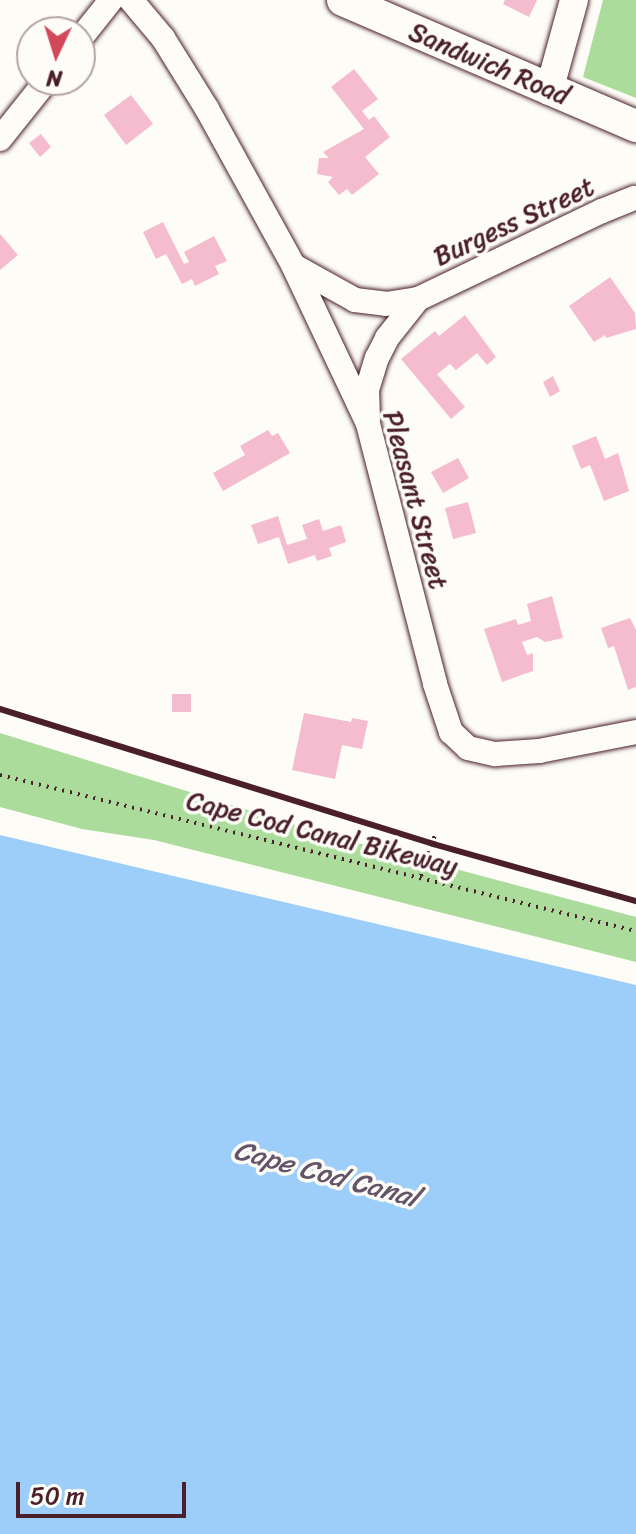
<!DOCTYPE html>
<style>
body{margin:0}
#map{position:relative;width:636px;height:1534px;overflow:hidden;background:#fdfcf7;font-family:Sriracha,sans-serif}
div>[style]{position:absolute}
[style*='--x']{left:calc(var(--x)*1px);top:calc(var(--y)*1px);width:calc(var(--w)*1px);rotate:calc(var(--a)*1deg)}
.green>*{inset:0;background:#abdc9c}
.water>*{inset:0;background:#9dcefa}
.building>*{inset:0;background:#f5bccf}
.path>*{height:4px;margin-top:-2px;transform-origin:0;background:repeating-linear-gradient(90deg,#4a1f2b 0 2px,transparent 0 8px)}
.roads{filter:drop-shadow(0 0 2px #4a1f2b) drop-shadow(0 0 2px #4a1f2b)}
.minor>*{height:24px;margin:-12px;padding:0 12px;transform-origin:12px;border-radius:12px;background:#fdfcf7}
.tertiary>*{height:28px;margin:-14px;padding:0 14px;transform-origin:14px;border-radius:14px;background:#fdfcf7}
.secondary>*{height:32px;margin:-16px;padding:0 16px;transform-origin:16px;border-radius:16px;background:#fdfcf7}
.rail>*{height:6px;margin:-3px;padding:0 3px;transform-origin:3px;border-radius:3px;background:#4a1f2b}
span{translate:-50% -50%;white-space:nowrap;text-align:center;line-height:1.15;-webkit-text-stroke:7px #fdfcf7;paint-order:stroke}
.street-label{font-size:26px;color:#4a1f2b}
.water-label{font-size:28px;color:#635469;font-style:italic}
.north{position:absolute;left:16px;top:16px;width:80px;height:80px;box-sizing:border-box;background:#fdfcf7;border:2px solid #b5a4a5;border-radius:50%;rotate:184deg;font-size:22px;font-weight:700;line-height:32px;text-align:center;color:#4a1f2b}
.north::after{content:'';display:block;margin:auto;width:28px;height:36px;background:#d1495b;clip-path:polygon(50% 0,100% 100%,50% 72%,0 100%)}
.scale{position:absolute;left:16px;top:1482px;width:170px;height:36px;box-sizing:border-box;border:4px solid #4a1f2b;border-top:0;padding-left:10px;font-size:24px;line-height:28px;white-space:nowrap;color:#4a1f2b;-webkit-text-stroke:6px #fdfcf7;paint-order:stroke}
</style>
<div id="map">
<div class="green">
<i style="clip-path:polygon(603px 0,636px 0,636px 98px,583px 77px)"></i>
<i style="clip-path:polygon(0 733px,328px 835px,636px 917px,636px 962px,154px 840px,82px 829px,0 807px)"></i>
</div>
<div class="water">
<i style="clip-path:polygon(0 835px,636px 985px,636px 1534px,0 1534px)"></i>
</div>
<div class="building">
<i style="clip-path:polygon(505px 0,537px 0,529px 17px,503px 4px)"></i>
<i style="clip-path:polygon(354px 69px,378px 99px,362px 111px,369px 120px,374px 116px,390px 137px,365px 157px,379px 174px,352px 195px,347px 189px,339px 195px,328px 182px,333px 177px,317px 174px,319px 158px,329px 158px,323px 152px,364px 129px,331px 87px)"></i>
<i style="clip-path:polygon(131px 95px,153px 124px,126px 145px,104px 115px)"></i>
<i style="clip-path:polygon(41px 134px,51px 147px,40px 157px,29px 143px)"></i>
<i style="clip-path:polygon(163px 222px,184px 264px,189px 262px,184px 252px,214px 236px,227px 261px,215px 266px,219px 274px,195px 286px,192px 279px,182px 284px,166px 254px,156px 259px,143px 232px)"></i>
<i style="clip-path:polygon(0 234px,18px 255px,0 270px)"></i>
<i style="clip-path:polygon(610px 277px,635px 313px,636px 329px,606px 338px,605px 335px,594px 342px,569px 306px)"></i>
<i style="clip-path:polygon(465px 315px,496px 357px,487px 365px,477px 353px,456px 370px,450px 364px,437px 374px,465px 407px,451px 419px,401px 359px,435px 331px,439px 336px)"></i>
<i style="clip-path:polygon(553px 376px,560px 391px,550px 397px,543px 382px)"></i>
<i style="clip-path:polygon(268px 430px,272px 436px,278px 433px,290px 453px,223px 491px,213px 473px,245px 455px,240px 446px)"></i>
<i style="clip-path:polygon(596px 436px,605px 459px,618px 453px,629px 491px,604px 501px,590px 465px,581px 469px,572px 446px)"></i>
<i style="clip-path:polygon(458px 458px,469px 478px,443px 493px,431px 472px)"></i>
<i style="clip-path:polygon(468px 502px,476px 533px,453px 539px,445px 508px)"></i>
<i style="clip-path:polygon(278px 516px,287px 545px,307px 539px,302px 525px,319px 519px,323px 531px,341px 525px,346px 542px,329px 548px,332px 556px,317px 561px,315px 555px,288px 564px,279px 537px,258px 544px,251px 525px)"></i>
<i style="clip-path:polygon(552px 596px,563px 638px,545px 642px,537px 637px,522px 642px,527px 655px,533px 653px,533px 671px,502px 682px,484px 629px,516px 619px,518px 625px,531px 621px,527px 604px)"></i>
<i style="clip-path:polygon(630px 618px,636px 630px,636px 687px,628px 690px,614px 646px,608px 648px,601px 628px)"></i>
<i style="clip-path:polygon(172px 694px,191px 694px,191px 712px,172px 712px)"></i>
<i style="clip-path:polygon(304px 713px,351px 722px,352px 718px,368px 721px,362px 749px,342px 745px,335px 779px,292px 770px)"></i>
</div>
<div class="path">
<i style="--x:0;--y:775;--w:655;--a:13.78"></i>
<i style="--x:421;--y:876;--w:46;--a:-71.2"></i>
</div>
<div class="roads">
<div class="minor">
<i style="--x:131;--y:0;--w:50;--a:49.9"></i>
<i style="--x:163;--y:38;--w:84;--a:58.2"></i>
<i style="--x:207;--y:109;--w:178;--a:61.1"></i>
<i style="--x:293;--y:265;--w:176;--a:64.7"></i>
<i style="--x:368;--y:424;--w:268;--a:75.5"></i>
<i style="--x:435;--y:684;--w:51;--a:71.6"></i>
<i style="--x:451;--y:732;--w:23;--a:43"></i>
<i style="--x:468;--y:748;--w:28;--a:13"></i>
<i style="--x:495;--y:754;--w:44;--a:-3.9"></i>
<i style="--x:539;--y:751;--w:99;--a:-11.1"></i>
<i style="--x:80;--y:39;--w:50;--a:-51.5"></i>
<i style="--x:0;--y:139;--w:75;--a:-51.5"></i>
<i style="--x:294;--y:266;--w:70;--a:29.1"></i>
<i style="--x:355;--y:300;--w:31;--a:7"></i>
<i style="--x:386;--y:304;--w:32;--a:-9"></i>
<i style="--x:368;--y:418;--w:28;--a:-92"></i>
<i style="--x:367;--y:390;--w:34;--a:-73"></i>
<i style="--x:377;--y:358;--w:22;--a:-63"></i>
<i style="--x:387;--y:338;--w:50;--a:-51.5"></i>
<i style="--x:418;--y:299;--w:204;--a:-25.6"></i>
<i style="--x:602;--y:211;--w:35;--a:-22"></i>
</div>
<div class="tertiary">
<i style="--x:549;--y:91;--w:94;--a:-74.6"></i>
</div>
<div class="secondary">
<i style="--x:343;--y:0;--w:319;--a:23.3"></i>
</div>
</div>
<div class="rail">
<i style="--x:0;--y:709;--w:454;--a:17.3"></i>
<i style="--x:433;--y:844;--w:211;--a:15.7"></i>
</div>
<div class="street-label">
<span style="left:489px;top:64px;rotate:23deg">Sandwich Road</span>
<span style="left:514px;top:222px;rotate:-25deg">Burgess Street</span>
<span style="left:415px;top:500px;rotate:75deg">Pleasant Street</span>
<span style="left:322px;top:834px;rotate:14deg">Cape Cod Canal Bikeway</span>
</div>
<div class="water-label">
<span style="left:326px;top:1174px;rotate:15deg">Cape Cod Canal</span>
</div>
<div class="north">N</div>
<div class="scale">50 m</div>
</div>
